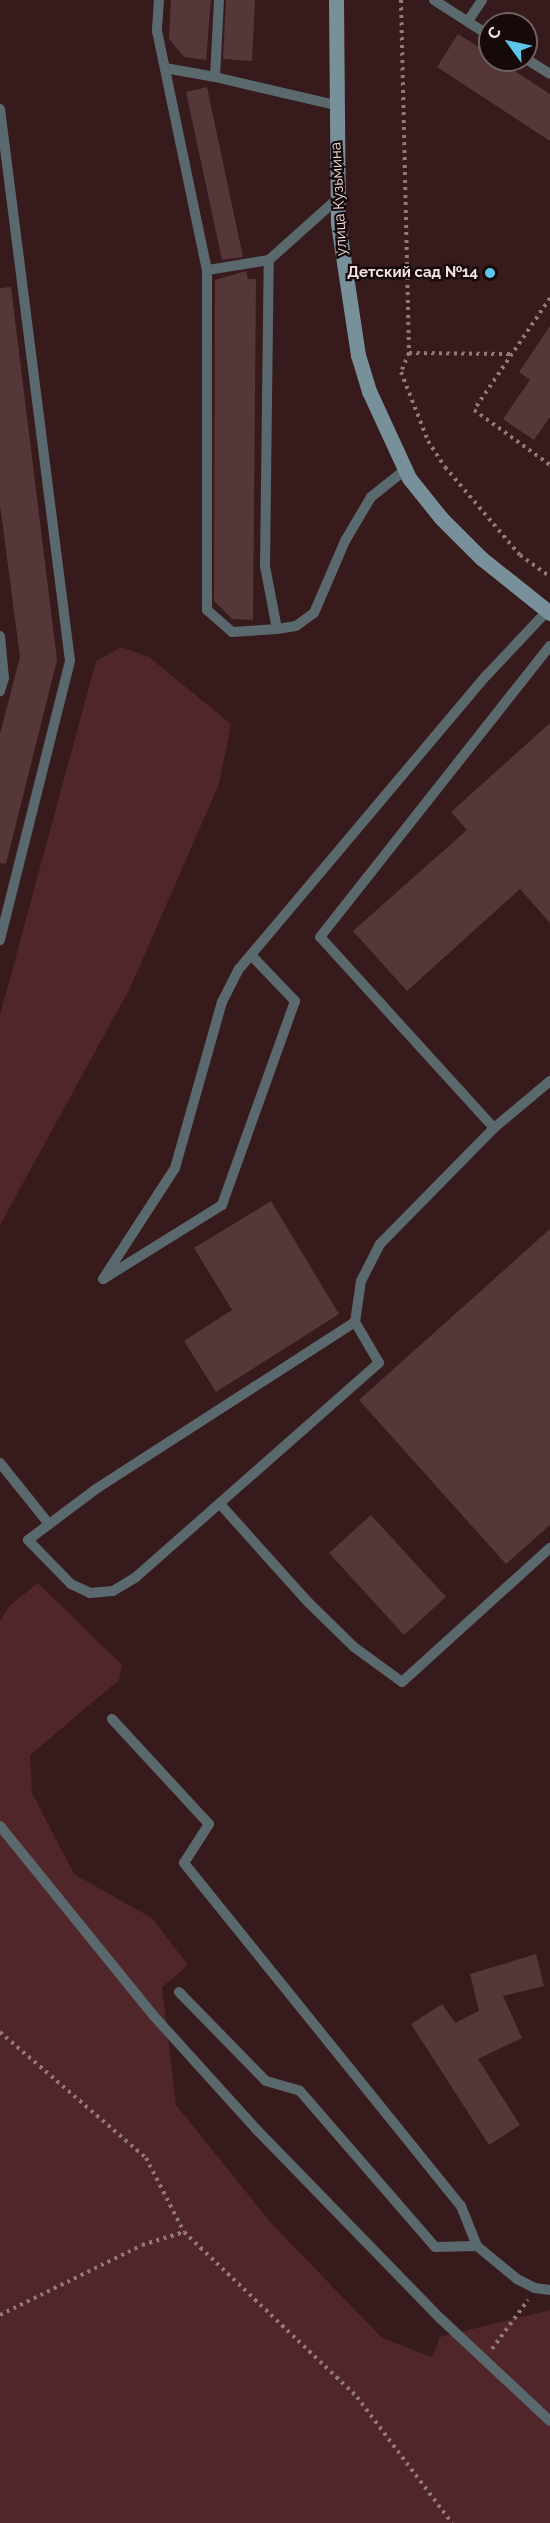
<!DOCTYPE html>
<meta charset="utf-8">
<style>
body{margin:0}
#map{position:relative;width:550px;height:2523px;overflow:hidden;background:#361a1c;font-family:Raleway,sans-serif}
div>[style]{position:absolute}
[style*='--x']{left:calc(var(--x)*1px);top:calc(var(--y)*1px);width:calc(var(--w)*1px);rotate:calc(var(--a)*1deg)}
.green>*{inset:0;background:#51262a}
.building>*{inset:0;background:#553739}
.path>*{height:4px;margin-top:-2px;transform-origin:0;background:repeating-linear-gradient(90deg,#91787a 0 3px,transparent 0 7.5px)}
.lane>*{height:10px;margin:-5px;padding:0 5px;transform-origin:5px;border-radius:5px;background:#5a696e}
.secondary>*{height:15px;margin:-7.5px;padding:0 7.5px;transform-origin:7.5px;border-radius:7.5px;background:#789099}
.dots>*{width:16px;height:16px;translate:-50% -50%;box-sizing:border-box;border:3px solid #15090a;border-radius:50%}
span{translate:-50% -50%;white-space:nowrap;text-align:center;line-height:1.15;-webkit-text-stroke:4.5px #15090a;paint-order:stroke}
.street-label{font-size:15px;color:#f6e2e3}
.poi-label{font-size:15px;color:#f6e2e3;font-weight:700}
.right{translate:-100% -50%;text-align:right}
.north{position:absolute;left:478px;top:12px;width:60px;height:60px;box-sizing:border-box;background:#15090a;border:2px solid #6f6061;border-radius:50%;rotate:303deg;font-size:16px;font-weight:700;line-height:24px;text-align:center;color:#f6e2e3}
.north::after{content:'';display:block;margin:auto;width:21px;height:27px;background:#5cc7e8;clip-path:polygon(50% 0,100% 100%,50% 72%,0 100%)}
</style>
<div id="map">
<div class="green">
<i style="clip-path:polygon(121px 647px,149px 657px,231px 724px,219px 784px,130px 988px,0 1225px,0 1015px,96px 661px)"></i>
<i style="clip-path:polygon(38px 1583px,122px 1665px,119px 1680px,30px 1755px,32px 1793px,74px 1874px,152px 1918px,188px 1965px,162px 1987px,176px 2105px,271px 2223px,382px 2338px,432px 2357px,440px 2337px,550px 2310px,550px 2523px,0 2523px,0 1622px,9px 1606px)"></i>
</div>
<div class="building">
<i style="clip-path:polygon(171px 0,211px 0,206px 60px,184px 57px,169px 39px)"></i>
<i style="clip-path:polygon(226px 0,255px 0,252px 61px,223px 59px)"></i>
<i style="clip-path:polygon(458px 34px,490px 54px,490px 60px,498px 60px,550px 94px,550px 141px,437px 67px)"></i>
<i style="clip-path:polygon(207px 87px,243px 257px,222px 260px,186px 92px)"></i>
<i style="clip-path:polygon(246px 271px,248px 279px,256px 279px,253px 620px,232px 619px,214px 601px,215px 280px)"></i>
<i style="clip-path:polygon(11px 287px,57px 660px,6px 864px,0 863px,0 734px,20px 657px,0 505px,0 288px)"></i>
<i style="clip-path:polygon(550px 326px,550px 417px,534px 440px,503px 419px,530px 380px,519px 372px)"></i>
<i style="clip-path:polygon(550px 723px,550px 923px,520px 889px,407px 991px,353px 931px,467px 830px,451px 812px)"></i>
<i style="clip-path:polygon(271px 1201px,339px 1314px,216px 1392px,184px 1341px,232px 1310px,194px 1248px)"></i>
<i style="clip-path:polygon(550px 1229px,550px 1525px,506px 1564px,359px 1400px)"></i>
<i style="clip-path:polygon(371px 1515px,446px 1597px,404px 1635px,329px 1553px)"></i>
<i style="clip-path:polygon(536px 1954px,544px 1986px,503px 1996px,522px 2038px,478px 2059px,520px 2125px,489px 2145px,411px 2024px,442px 2004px,455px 2023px,479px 2011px,470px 1974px)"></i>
</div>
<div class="path">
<i style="--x:401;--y:0;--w:353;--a:88.7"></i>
<i style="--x:409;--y:353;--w:103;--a:0.6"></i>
<i style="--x:550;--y:298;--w:135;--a:124.2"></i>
<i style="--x:474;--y:410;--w:94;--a:35.9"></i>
<i style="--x:409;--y:353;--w:21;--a:113"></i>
<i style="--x:401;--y:372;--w:74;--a:68.6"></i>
<i style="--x:428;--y:441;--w:31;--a:57"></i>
<i style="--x:445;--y:467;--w:116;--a:49.6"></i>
<i style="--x:520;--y:555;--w:37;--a:36"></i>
<i style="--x:0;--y:2032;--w:193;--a:40.8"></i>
<i style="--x:146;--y:2158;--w:83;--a:62.8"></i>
<i style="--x:184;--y:2232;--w:239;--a:43.6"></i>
<i style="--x:357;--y:2397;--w:158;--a:53"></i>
<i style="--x:0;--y:2315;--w:158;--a:-26.2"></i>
<i style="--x:142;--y:2245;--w:44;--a:-17.2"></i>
<i style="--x:492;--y:2349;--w:61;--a:-53.7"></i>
</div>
<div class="lane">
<i style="--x:159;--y:0;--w:31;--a:94"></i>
<i style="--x:157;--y:31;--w:244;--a:78.2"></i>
<i style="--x:207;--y:270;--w:340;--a:90"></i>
<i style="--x:207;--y:610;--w:33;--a:41"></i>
<i style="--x:232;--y:632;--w:45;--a:-3.8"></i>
<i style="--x:277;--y:629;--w:64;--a:-100.8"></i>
<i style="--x:265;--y:566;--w:306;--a:-89.3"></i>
<i style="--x:269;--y:260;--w:63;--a:170.8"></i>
<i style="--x:219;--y:0;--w:77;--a:93"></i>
<i style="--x:215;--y:77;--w:123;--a:13.1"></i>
<i style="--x:434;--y:0;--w:67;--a:32.7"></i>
<i style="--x:468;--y:21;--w:25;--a:-56"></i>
<i style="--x:526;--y:59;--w:28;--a:32"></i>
<i style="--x:165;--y:68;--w:51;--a:10.2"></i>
<i style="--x:0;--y:109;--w:556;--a:82.77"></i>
<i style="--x:70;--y:661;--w:288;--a:104.1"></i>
<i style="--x:269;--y:260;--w:91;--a:-41.9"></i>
<i style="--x:277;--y:629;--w:19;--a:-9"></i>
<i style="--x:296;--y:626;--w:22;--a:-36"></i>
<i style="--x:314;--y:613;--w:78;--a:-66.7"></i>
<i style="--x:345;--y:541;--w:51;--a:-59.4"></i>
<i style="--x:371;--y:497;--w:43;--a:-38.5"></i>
<i style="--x:0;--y:636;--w:42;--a:84.6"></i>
<i style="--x:4;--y:678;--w:14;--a:107"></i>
<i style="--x:251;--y:955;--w:64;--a:46.3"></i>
<i style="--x:295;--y:1001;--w:217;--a:109.7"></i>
<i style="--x:222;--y:1205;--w:140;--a:148.1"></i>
<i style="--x:103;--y:1279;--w:132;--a:-57"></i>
<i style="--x:175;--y:1168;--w:173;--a:-74.2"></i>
<i style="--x:222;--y:1002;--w:37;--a:-63"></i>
<i style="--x:239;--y:969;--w:385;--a:-49.9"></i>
<i style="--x:487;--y:675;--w:88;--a:-46.8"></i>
<i style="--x:494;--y:1128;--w:258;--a:-132.3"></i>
<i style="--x:320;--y:937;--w:371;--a:-51.7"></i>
<i style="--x:355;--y:1322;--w:308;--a:147.2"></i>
<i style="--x:96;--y:1489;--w:85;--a:143.1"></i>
<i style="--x:28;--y:1540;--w:62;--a:45.7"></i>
<i style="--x:71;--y:1584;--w:21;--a:25"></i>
<i style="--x:90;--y:1593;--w:23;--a:-5"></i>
<i style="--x:113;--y:1591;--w:27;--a:-31"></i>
<i style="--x:136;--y:1577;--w:324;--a:-41.4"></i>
<i style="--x:379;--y:1363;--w:48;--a:-120.3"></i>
<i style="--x:355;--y:1322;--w:41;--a:-81.7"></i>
<i style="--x:361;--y:1281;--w:42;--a:-62.8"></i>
<i style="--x:380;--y:1244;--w:163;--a:-45.5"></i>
<i style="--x:494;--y:1128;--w:73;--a:-40"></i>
<i style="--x:0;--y:1463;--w:78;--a:51.2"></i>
<i style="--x:220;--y:1504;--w:132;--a:48.1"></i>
<i style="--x:308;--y:1602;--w:64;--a:44.4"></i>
<i style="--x:354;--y:1647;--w:59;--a:36.1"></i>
<i style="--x:402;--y:1682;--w:200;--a:-42.2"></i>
<i style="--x:112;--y:1719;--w:143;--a:47.3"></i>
<i style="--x:209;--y:1824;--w:46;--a:122.7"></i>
<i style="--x:184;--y:1863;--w:441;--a:51.1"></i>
<i style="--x:461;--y:2206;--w:43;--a:68.2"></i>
<i style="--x:477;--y:2246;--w:52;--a:39.5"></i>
<i style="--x:517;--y:2279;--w:20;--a:27"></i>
<i style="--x:535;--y:2288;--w:15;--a:8"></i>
<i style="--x:0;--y:1826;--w:243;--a:51"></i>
<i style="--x:153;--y:2015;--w:154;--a:47.9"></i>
<i style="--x:256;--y:2129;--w:265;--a:45.8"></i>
<i style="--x:441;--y:2319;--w:149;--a:43.1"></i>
<i style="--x:179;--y:1992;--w:124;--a:45.7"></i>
<i style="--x:266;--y:2081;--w:35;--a:16"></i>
<i style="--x:300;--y:2091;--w:206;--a:49.1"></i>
<i style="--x:435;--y:2247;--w:42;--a:-1.4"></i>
</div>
<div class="secondary">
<i style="--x:336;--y:0;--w:223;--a:89.5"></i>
<i style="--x:338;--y:223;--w:134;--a:81.4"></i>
<i style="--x:358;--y:355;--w:38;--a:73"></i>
<i style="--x:369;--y:391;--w:96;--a:65.3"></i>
<i style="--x:409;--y:478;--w:51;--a:51.3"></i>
<i style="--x:441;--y:518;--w:57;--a:45"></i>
<i style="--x:481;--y:558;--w:88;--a:38.6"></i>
</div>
<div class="dots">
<i style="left:490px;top:273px;background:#5cc7e8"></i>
</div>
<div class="street-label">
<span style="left:339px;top:199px;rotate:-93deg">улица Кузьмина</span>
</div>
<div class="poi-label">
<span class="right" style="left:478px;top:273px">Детский сад №14</span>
</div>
<div class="north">С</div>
</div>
